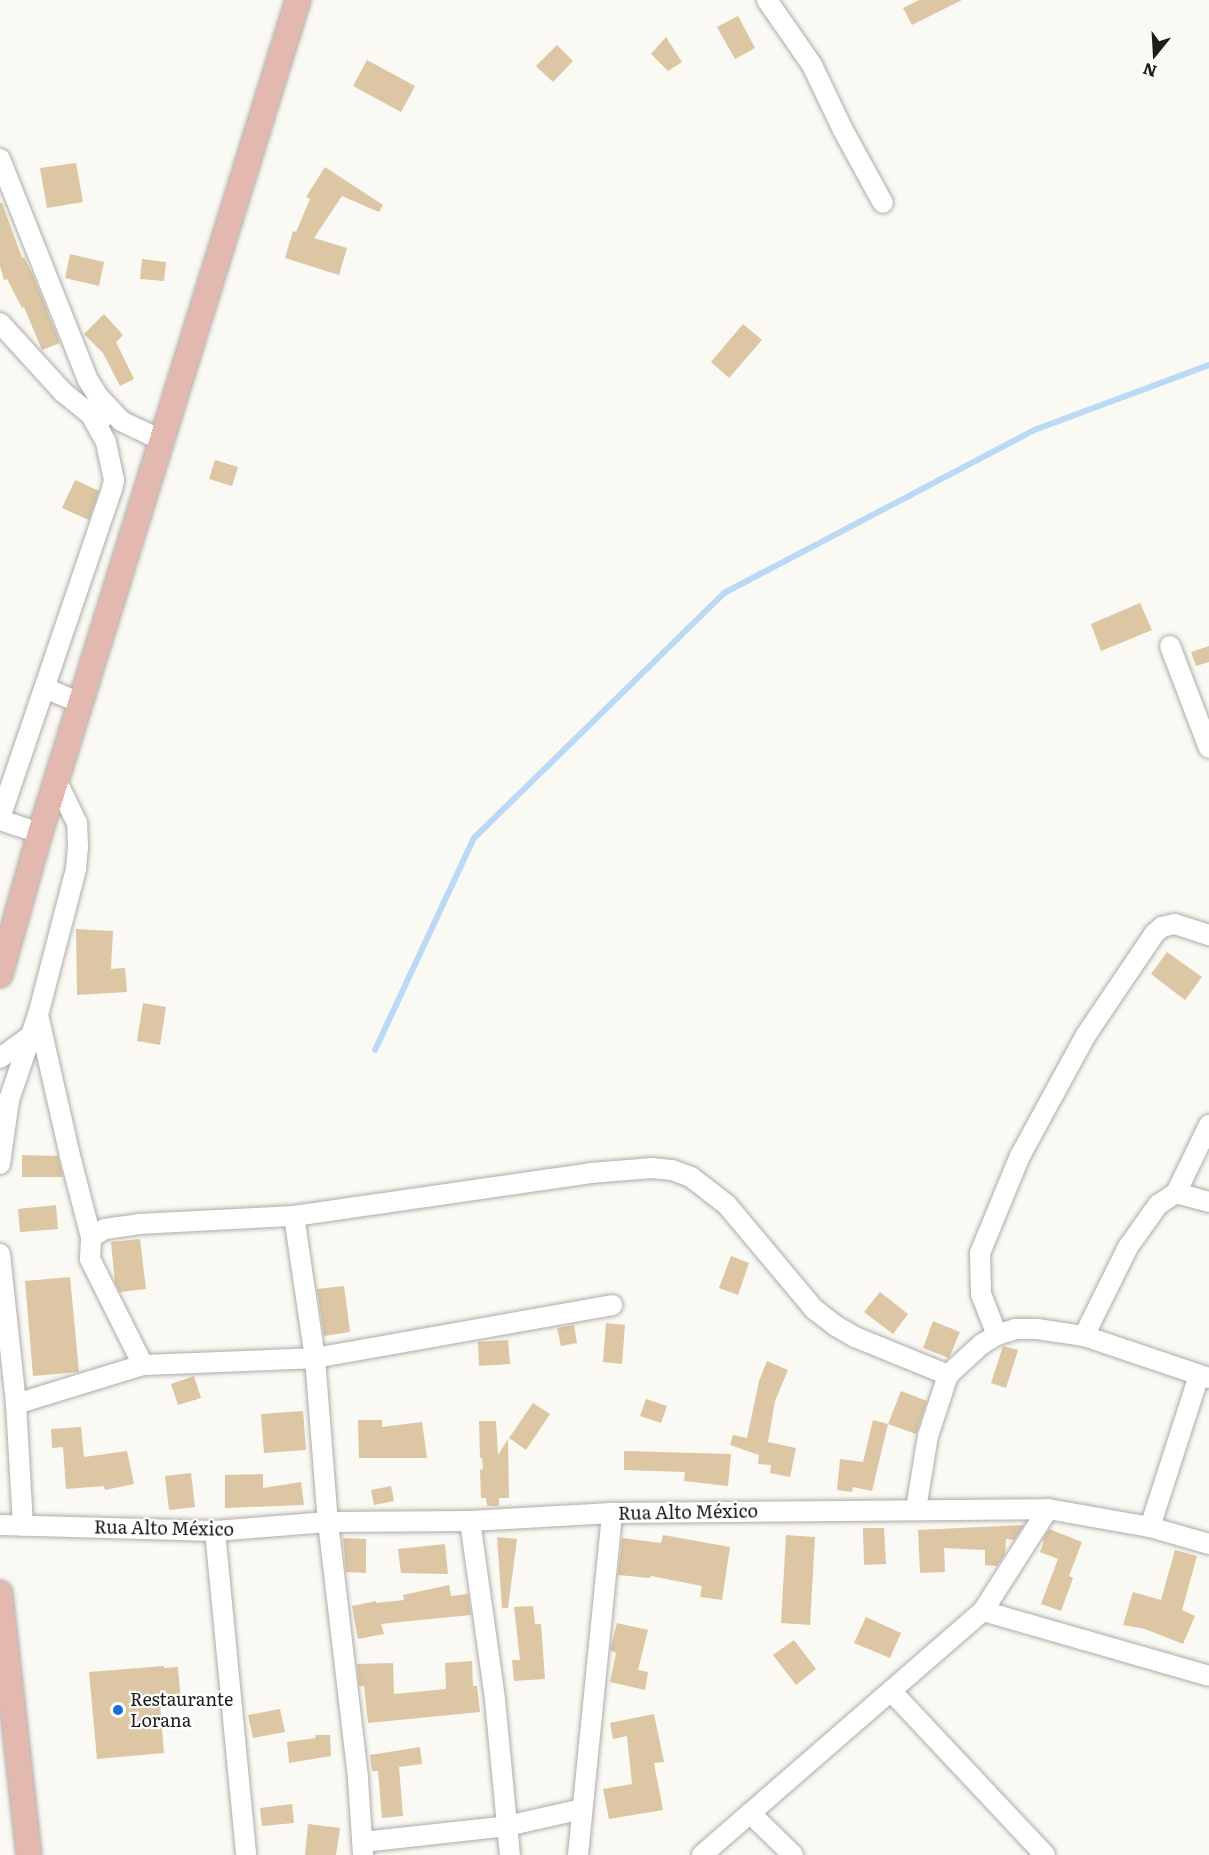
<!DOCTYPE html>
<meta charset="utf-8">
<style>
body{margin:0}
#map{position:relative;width:1209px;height:1855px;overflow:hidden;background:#fbf9f3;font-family:Literata,serif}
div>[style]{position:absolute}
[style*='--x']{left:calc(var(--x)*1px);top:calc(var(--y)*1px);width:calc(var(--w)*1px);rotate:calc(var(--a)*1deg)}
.stream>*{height:6px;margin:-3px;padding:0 3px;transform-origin:3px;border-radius:3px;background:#b9d9f6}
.building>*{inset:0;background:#dcc6a3}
.roads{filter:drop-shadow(0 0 2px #aeaca7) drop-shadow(0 0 2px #aeaca7)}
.minor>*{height:20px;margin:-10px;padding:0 10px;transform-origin:10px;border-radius:10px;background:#fff}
.major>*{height:24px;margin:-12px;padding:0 12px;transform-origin:12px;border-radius:12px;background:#e2b8af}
.dots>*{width:16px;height:16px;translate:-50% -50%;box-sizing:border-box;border:3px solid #fff;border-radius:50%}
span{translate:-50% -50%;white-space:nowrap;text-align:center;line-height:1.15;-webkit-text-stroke:4.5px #fff;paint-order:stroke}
.street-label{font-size:18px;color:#1d1c1a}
.poi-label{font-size:18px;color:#1d1c1a}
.left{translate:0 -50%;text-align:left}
.north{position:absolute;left:1125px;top:24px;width:60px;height:60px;-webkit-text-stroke:4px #fff;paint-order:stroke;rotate:198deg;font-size:16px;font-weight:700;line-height:24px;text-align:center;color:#1d1c1a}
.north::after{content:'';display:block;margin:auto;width:21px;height:27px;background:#1d1c1a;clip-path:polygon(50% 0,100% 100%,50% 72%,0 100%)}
</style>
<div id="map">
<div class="stream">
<i style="--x:375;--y:1050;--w:234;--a:-65"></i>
<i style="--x:474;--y:838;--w:350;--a:-44.4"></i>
<i style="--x:724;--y:593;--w:353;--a:-27.7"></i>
<i style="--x:1037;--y:429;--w:184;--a:-20.4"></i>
</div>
<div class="building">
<i style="clip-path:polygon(919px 0,962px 0,912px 25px,903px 8px)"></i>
<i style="clip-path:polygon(738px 16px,755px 48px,735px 59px,717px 27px)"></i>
<i style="clip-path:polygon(666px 37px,682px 62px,668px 71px,651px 54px)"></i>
<i style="clip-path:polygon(557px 45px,573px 61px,553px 82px,536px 66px)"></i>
<i style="clip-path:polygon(367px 60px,415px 86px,401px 112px,353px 86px)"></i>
<i style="clip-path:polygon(76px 163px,83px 202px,47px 208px,40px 168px)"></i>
<i style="clip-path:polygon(325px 167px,383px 205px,379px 212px,342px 196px,314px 238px,347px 248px,339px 275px,285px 258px,293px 231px,296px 232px,310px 199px,306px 197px)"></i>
<i style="clip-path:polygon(0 203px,2px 203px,22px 258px,24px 257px,33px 275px,60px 343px,42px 350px,24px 307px,22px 308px,7px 279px,4px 280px,0 266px)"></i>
<i style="clip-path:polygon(70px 254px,104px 262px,99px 286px,65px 278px)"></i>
<i style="clip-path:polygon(142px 259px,166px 262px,164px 281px,140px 279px)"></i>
<i style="clip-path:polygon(104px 314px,123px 335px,116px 342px,134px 379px,120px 386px,103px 353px,84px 334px)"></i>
<i style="clip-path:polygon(743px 324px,762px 340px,729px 378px,711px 362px)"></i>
<i style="clip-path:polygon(215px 460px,238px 467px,232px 486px,209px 479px)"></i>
<i style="clip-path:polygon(75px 480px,99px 491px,89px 520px,62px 508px)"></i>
<i style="clip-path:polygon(1140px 603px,1152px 630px,1101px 651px,1091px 624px)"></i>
<i style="clip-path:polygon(1209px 646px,1209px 662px,1196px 666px,1191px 652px)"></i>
<i style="clip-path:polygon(76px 929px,113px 931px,111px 969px,125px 968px,127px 992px,77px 995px)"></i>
<i style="clip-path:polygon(1167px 952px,1202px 977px,1185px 1000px,1151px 974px)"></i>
<i style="clip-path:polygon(143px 1003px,166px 1007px,160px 1045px,137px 1041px)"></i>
<i style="clip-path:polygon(22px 1155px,58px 1156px,63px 1177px,22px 1177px)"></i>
<i style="clip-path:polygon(56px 1205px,58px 1229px,20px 1232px,18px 1209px)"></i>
<i style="clip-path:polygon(140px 1239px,146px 1289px,120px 1292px,115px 1283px,111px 1242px)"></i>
<i style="clip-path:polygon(731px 1256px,749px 1263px,738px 1295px,719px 1288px)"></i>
<i style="clip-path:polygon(70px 1277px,79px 1372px,33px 1376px,25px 1281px)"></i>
<i style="clip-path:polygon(344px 1286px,350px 1332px,324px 1336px,317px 1289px)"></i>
<i style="clip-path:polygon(880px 1292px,908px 1314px,893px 1334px,864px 1312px)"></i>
<i style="clip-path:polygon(933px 1321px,960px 1332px,949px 1358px,923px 1348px)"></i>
<i style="clip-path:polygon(606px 1323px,625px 1325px,622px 1364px,603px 1362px)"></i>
<i style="clip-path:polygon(574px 1325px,577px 1343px,561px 1346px,557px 1328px)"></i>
<i style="clip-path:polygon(508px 1340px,510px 1364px,479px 1366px,478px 1342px)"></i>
<i style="clip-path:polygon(1003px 1346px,1018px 1350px,1006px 1388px,991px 1383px)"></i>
<i style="clip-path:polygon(767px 1361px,788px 1370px,775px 1401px,768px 1442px,796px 1448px,790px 1477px,770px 1473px,771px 1465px,758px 1464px,759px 1455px,730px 1445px,733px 1435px,747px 1438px,759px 1381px)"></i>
<i style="clip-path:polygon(194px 1376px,201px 1398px,178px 1405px,171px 1384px)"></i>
<i style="clip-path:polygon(901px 1391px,927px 1401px,916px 1434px,888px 1424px)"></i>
<i style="clip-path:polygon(646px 1399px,667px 1406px,661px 1423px,640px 1416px)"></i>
<i style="clip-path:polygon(533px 1403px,550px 1414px,526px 1450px,509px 1438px)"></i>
<i style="clip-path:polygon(303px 1411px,306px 1450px,264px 1453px,261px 1414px)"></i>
<i style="clip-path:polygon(358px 1420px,382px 1420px,382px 1427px,422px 1422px,427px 1458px,359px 1458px)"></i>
<i style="clip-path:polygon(873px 1420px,888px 1424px,872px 1491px,853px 1487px,852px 1492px,837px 1490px,840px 1459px,863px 1462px)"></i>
<i style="clip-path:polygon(479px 1421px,496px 1421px,498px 1455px,508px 1439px,509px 1498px,499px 1498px,499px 1506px,487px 1506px,486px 1498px,481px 1498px,480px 1470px,483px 1469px,482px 1458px,480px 1458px)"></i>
<i style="clip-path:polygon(81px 1427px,84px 1457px,127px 1451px,134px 1484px,105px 1490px,104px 1486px,66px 1489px,63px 1447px,52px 1448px,51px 1429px)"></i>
<i style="clip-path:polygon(624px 1451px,731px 1454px,728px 1486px,684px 1481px,685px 1472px,624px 1470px)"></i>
<i style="clip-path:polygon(191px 1473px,195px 1507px,169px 1510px,165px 1476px)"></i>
<i style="clip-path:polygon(263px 1474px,263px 1488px,301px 1482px,304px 1505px,225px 1508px,225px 1475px)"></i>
<i style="clip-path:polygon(391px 1486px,394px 1501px,374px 1505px,371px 1490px)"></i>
<i style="clip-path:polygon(1024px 1525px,1014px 1540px,1006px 1539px,1005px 1554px,997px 1566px,985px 1565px,985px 1550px,944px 1548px,945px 1572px,920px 1573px,918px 1530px)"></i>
<i style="clip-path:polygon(863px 1528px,884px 1528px,886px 1564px,864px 1565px)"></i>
<i style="clip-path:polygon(1049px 1529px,1082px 1542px,1069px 1576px,1073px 1578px,1061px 1611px,1041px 1604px,1058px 1559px,1040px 1552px,1044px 1541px,1042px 1541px)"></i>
<i style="clip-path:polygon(663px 1535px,730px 1547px,722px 1600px,700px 1597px,702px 1586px,651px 1576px,650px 1578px,618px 1575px,622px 1538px,661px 1543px)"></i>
<i style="clip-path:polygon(786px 1535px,815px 1537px,810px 1625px,781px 1623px)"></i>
<i style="clip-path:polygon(497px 1537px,517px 1539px,508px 1608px,502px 1608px)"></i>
<i style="clip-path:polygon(343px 1538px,366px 1539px,366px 1573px,346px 1572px)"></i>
<i style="clip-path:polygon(445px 1544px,448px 1574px,401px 1573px,398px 1549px)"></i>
<i style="clip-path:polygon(1175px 1550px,1197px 1556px,1182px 1610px,1195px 1616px,1183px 1644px,1145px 1629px,1123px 1625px,1133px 1592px,1161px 1600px)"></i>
<i style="clip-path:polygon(449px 1585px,451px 1596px,468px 1594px,471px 1615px,381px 1624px,384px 1634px,358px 1639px,352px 1606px,376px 1601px,376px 1603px,404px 1600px,403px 1595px)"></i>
<i style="clip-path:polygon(533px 1606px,535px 1624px,541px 1624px,545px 1679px,514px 1681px,512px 1660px,520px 1660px,514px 1607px)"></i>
<i style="clip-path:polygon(866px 1617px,901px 1633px,890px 1658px,854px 1643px)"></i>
<i style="clip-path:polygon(617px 1623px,648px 1630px,638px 1670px,648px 1672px,645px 1690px,610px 1682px,616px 1653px,610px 1650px)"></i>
<i style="clip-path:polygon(794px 1640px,816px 1669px,796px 1685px,773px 1655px)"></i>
<i style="clip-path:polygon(472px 1661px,473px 1686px,477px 1686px,480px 1712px,368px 1723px,364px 1686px,359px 1686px,357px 1664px,393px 1663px,394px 1694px,446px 1689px,445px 1663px)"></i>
<i style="clip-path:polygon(164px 1666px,164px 1668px,178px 1667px,181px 1702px,160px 1704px,164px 1753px,97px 1759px,89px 1672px)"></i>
<i style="clip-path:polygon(280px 1709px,285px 1732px,253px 1738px,248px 1715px)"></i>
<i style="clip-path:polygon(654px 1714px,664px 1762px,654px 1763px,663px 1810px,609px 1819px,603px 1789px,632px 1784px,627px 1736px,613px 1739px,610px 1723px)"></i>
<i style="clip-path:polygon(315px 1735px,330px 1735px,331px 1756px,289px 1763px,287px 1742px,316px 1738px)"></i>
<i style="clip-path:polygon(420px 1747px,422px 1764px,399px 1767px,403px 1816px,382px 1818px,378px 1771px,372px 1771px,370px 1755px)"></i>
<i style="clip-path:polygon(292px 1804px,294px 1823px,262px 1826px,260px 1808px)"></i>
<i style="clip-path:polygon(308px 1824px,340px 1828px,336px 1855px,305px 1855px)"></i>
</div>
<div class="roads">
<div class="minor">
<i style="--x:767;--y:0;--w:79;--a:55.3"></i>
<i style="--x:812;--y:65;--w:72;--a:64.5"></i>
<i style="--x:843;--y:130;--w:83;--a:61.3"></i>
<i style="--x:0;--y:159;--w:238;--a:68.3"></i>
<i style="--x:88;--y:380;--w:19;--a:58"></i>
<i style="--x:98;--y:396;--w:34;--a:47"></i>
<i style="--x:121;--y:421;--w:44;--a:25.4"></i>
<i style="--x:0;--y:323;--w:95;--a:47.6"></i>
<i style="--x:64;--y:393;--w:35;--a:39"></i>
<i style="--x:91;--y:415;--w:12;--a:14"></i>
<i style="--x:1170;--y:646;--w:109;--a:69.1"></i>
<i style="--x:45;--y:688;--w:38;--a:23"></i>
<i style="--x:0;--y:818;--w:348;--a:-71.2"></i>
<i style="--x:112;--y:489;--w:9;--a:-77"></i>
<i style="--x:114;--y:480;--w:39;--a:-102"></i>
<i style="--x:106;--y:442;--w:31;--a:-119"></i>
<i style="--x:0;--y:820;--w:42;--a:18"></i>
<i style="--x:38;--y:1015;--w:145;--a:77.2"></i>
<i style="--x:70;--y:1156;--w:84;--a:75.5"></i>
<i style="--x:0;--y:1058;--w:37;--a:-36"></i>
<i style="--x:0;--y:1164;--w:65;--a:-82"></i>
<i style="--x:9;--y:1100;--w:90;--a:-71.2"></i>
<i style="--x:38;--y:1015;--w:151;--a:-75.4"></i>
<i style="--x:76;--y:869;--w:22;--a:-85"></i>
<i style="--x:78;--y:847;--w:24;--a:-92"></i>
<i style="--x:77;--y:823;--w:48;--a:-116"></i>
<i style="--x:1176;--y:1193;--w:76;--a:-64.1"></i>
<i style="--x:294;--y:1216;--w:144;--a:81.6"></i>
<i style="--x:315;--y:1358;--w:165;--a:85.5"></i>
<i style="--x:328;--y:1522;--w:259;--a:83.3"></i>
<i style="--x:358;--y:1779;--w:76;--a:86.2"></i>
<i style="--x:0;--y:1254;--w:151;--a:83.9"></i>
<i style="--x:16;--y:1404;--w:122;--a:86.7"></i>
<i style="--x:997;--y:1335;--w:44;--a:-111.3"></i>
<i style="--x:981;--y:1294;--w:41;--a:-91.4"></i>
<i style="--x:980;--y:1253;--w:105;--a:-67.6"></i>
<i style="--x:1020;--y:1156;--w:138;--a:-61.4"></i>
<i style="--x:1086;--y:1035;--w:122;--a:-56"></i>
<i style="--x:1154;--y:934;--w:11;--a:-41"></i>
<i style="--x:1162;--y:927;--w:13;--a:-13"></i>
<i style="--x:1175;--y:924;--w:36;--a:18"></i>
<i style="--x:1084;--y:1336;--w:99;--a:-63.7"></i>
<i style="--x:1128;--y:1247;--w:52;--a:-54.5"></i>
<i style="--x:1158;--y:1205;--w:22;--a:-34"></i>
<i style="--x:1176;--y:1193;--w:34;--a:15"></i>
<i style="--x:143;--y:1365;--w:119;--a:-116.6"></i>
<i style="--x:90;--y:1259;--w:22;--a:-87"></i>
<i style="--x:91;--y:1237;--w:16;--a:-30"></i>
<i style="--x:105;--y:1229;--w:34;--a:-8"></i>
<i style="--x:139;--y:1224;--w:155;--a:-3"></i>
<i style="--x:294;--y:1216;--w:300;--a:-8.2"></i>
<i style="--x:591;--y:1173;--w:61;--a:-4.7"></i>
<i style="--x:652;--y:1168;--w:20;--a:6"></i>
<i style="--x:672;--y:1170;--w:20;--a:20"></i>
<i style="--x:691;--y:1177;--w:46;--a:37.9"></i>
<i style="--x:727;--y:1205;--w:136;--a:50.1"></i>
<i style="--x:814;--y:1309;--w:28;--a:38"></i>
<i style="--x:836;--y:1326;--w:22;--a:30"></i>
<i style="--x:855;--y:1337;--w:100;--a:22.2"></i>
<i style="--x:16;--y:1404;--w:133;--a:-17.1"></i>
<i style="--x:143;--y:1365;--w:172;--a:-2.3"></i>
<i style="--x:315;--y:1358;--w:302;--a:-10.1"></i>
<i style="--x:916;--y:1509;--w:74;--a:-80.7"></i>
<i style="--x:928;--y:1436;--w:64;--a:-71.8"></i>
<i style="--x:948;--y:1375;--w:46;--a:-42.4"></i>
<i style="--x:982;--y:1344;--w:17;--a:-31"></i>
<i style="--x:997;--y:1335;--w:19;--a:-18"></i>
<i style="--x:1015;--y:1329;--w:22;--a:0"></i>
<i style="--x:1037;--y:1329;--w:48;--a:8.5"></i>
<i style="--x:1084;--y:1336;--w:132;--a:18.6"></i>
<i style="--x:470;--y:1521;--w:181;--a:82"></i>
<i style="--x:495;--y:1700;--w:156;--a:84.5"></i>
<i style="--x:0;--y:1525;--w:215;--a:1.6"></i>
<i style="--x:215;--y:1531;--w:113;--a:-4.6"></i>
<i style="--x:328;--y:1522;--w:142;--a:-0.4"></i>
<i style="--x:470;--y:1521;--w:142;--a:-3.2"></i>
<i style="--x:612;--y:1513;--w:436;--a:-0.5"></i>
<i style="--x:1048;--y:1509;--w:104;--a:10"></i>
<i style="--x:1150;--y:1527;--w:61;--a:16.1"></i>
<i style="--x:1150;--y:1527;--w:160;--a:-72.1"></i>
<i style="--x:215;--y:1531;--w:325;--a:84.5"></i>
<i style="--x:983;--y:1611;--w:235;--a:16"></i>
<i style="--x:891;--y:1691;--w:225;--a:46.8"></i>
<i style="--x:750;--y:1813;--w:60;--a:44.3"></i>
<i style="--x:363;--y:1842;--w:145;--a:-6.3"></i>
<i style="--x:507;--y:1826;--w:77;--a:-12.8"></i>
<i style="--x:578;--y:1855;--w:344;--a:-84.3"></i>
<i style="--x:702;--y:1855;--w:372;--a:-41"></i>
<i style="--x:983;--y:1611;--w:121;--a:-57.5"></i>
</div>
<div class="major">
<i style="--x:0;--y:975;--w:148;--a:-74.3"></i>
<i style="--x:40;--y:833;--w:872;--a:-72.79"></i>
<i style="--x:0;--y:1593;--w:264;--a:83.7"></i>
</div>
</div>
<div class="dots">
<i style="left:118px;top:1710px;background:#166ed7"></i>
</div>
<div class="street-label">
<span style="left:688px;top:1512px;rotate:-1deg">Rua Alto México</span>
<span style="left:164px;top:1528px;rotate:1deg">Rua Alto México</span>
</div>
<div class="poi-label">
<span class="left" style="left:130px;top:1710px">Restaurante<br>Lorana</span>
</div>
<div class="north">N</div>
</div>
